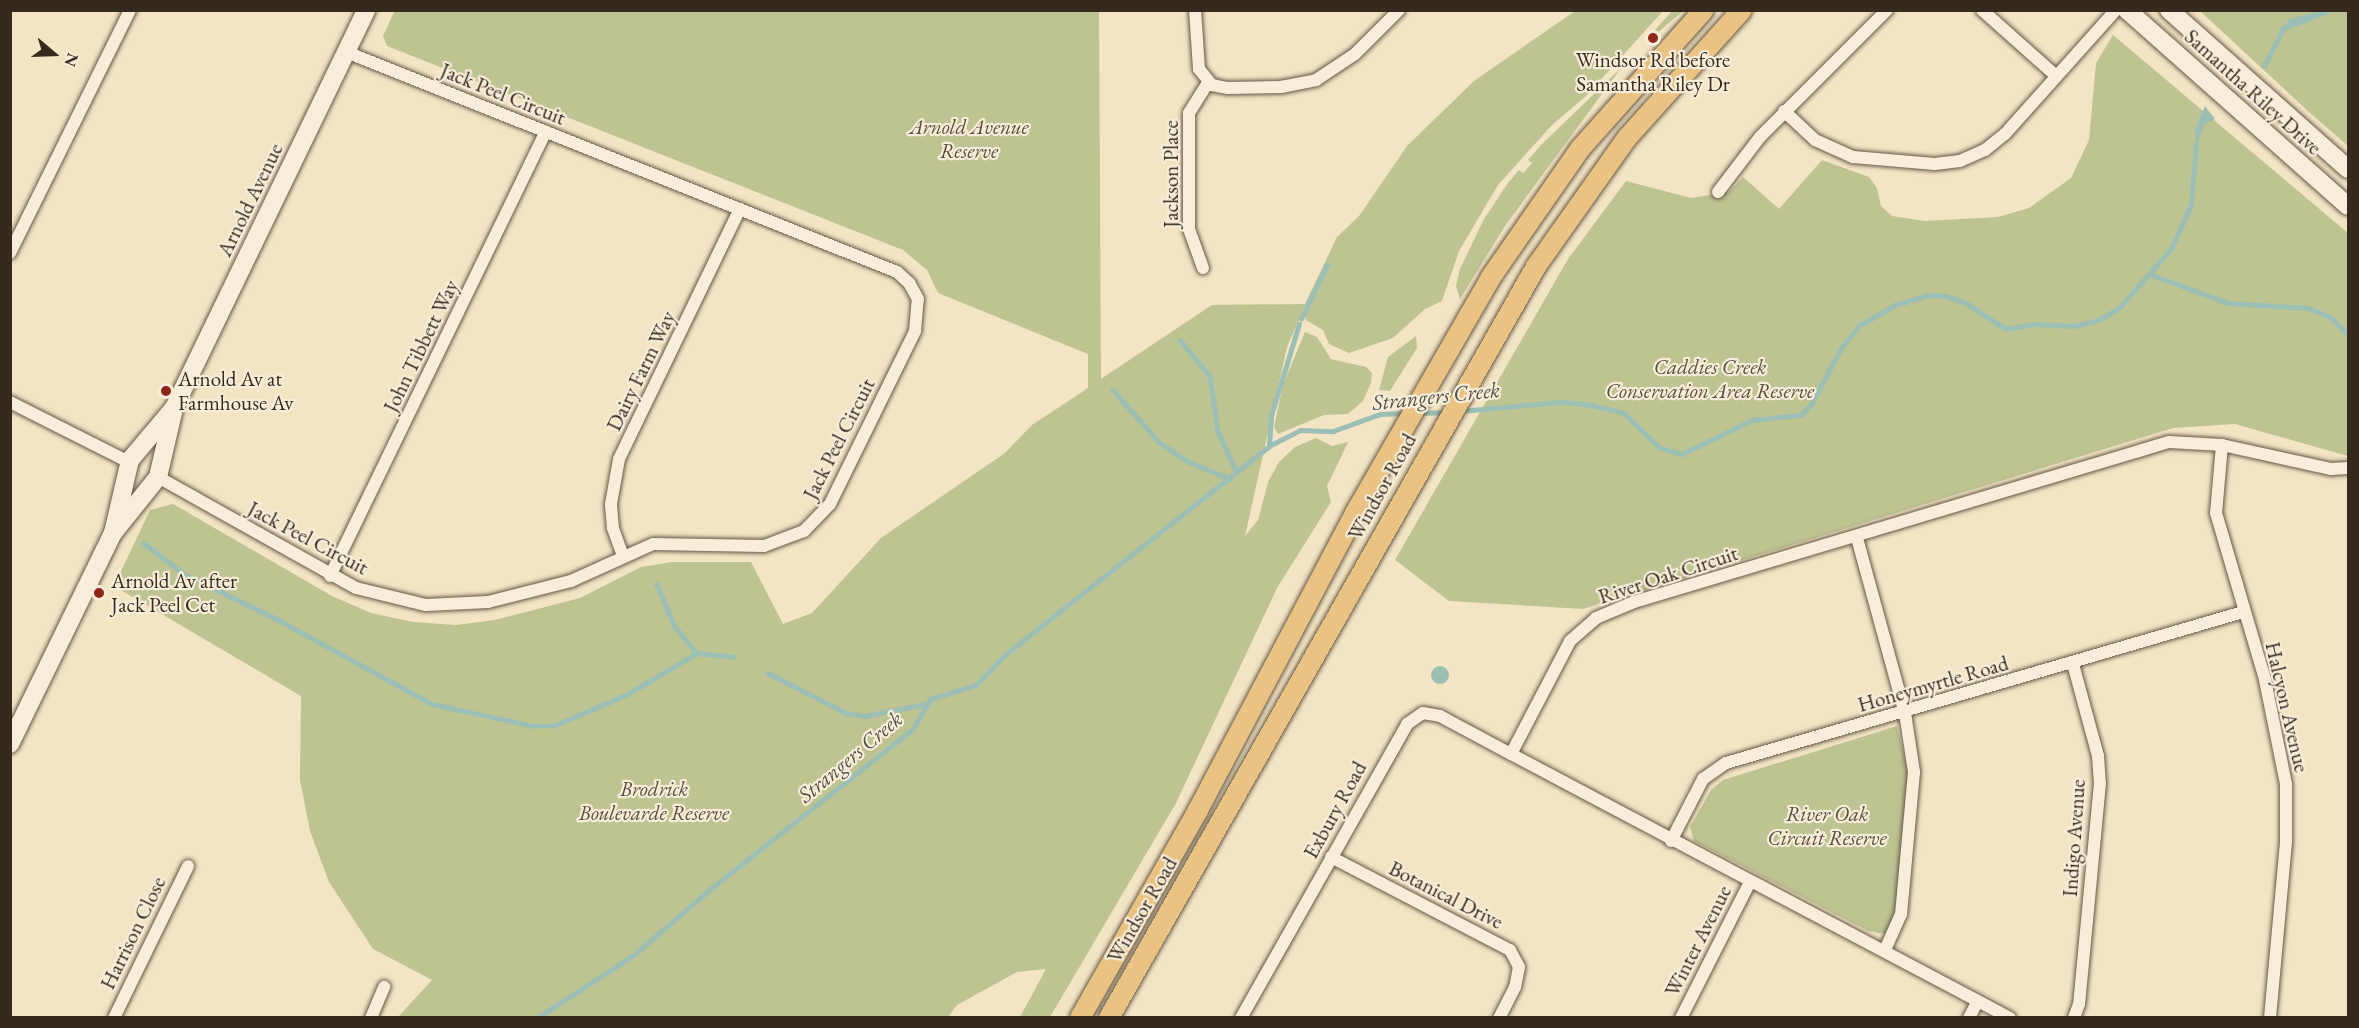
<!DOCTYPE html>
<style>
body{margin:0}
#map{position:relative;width:2359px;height:1028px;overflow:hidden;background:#f3e4c4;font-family:"EB Garamond",serif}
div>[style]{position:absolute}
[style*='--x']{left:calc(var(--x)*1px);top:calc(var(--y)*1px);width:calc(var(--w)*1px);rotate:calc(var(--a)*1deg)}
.green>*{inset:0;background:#bec392}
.water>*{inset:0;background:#9bbfb4}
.round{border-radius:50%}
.stream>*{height:4.5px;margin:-2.25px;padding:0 2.25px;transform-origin:2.25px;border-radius:2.25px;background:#9bbfb4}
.roads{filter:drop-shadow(0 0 2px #655848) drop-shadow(0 0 2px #655848)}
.street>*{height:12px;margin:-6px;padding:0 6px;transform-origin:6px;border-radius:6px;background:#f7edd9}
.secondary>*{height:18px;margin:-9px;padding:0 9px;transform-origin:9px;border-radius:9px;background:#f7edd9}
.primary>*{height:20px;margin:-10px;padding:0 10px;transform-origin:10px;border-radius:10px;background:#eac282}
.dots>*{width:16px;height:16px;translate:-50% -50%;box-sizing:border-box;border:3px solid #f7edd9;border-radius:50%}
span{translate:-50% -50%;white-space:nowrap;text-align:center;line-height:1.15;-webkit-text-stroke:4.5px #f7edd9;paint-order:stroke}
.poi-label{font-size:21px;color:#362a1e}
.left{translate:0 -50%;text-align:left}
.street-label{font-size:21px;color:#362a1e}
.park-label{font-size:21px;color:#58503b;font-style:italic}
.water-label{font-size:22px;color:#4f4f44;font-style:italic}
.frame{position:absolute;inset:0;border:12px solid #362a1e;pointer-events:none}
.north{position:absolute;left:24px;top:24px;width:60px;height:60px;-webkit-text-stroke:4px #f7edd9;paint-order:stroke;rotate:109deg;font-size:16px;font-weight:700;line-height:24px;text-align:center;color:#362a1e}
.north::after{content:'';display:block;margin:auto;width:21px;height:27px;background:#362a1e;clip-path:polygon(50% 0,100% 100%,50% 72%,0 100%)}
</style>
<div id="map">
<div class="green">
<i style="clip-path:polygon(395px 10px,1099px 11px,1101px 379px,1212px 305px,1305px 304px,1337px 237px,1359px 216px,1407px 146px,1474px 81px,1575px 11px,1663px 11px,1586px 96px,1552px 125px,1498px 185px,1459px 251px,1442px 301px,1425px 309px,1393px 338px,1349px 353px,1329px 344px,1323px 330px,1306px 320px,1305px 306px,1287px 347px,1245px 536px,1258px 520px,1268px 482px,1279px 462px,1295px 447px,1316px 438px,1332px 446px,1348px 442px,1327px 486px,1331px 502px,1277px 588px,1176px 803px,1050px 1017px,1020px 1017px,1046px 969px,1017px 972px,957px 1005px,948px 1017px,397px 1018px,432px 980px,373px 949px,329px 882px,310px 831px,300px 780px,301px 696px,114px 586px,150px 510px,173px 504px,332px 596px,371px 613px,413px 622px,456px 625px,495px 620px,580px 598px,641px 567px,672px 562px,751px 562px,783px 624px,812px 613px,881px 538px,1005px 453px,1032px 425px,1088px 388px,1088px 354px,938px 293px,927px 270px,903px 250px,387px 46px,383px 36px)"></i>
<i style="clip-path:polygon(1672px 11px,1683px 11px,1657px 33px,1655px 30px)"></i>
<i style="clip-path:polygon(2200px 11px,2348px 11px,2348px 146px,2310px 113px)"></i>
<i style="clip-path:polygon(2113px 35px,2348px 233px,2348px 456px,2235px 424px,2173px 428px,1583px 609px,1449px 601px,1395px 560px,1568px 259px,1626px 181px,1691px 198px,1729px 192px,1743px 177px,1779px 209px,1822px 160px,1869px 177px,1877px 188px,1881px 206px,1892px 216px,1925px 221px,1998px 217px,2029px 208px,2071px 178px,2089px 140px,2096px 63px)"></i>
<i style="clip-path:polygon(1621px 68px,1505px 226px,1460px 299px,1456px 286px,1460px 269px,1484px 219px,1508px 183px,1519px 170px,1523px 173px,1532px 163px,1528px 160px,1541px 145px)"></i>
<i style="clip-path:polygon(1305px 332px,1317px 337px,1331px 359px,1366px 367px,1372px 373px,1371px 383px,1363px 401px,1348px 414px,1324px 415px,1278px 434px,1274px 427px,1283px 385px)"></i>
<i style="clip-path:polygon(1416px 336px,1417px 348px,1390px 391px,1379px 390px,1388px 357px)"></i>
<i style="clip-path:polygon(1897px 726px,1908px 773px,1895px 918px,1885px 934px,1868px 931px,1694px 841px,1690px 827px,1711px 790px,1723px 780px)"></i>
</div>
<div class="water">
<i style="clip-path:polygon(2318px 11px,2328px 11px,2328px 14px,2278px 34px,2290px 19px)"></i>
<i style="clip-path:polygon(2205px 106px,2215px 119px,2205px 124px,2196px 147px,2195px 129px)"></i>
<i class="round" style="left:1431px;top:666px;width:18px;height:18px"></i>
</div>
<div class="stream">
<i style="--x:2264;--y:66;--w:42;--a:-62.8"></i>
<i style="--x:2152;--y:275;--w:81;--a:20.2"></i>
<i style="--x:2228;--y:303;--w:80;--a:3.6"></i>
<i style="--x:2308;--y:308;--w:24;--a:22"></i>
<i style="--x:2330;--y:317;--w:25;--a:43"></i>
<i style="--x:1301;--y:319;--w:60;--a:-64.3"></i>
<i style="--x:1180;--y:340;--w:47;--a:50.2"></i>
<i style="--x:1210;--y:376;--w:56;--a:81.7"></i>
<i style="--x:1218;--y:431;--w:46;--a:65.7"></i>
<i style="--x:1113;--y:390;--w:69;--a:48.5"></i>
<i style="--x:1159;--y:442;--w:34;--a:34"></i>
<i style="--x:1187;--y:461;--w:47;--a:22.7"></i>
<i style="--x:1461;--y:411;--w:99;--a:-5.2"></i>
<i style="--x:1560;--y:402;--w:32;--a:5"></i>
<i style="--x:1592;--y:405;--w:33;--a:14"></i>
<i style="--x:1624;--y:413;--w:50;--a:44.2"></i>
<i style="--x:1660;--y:448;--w:23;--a:15"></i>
<i style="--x:1682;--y:454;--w:78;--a:-25.9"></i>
<i style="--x:1752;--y:420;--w:49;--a:-5.8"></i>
<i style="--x:1801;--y:415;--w:16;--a:-47"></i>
<i style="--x:1812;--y:403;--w:60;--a:-62.2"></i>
<i style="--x:1840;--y:350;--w:31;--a:-52"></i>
<i style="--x:1859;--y:326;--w:42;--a:-30.3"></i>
<i style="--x:1895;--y:305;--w:34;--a:-17"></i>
<i style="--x:1927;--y:295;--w:19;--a:3"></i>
<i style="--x:1946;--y:296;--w:21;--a:19"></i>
<i style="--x:1966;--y:303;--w:48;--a:33"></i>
<i style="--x:2006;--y:329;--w:29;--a:-10"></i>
<i style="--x:2035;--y:324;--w:39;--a:3"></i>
<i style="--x:2074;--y:326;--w:26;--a:-13"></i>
<i style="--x:2099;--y:320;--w:23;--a:-31"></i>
<i style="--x:2119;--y:308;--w:79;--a:-48.6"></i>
<i style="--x:2171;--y:249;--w:48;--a:-65.6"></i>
<i style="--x:2191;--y:205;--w:61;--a:-85.3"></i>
<i style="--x:1419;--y:413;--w:27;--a:-2"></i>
<i style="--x:1269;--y:446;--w:30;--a:-86"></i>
<i style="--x:1271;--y:416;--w:96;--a:-73.1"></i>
<i style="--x:144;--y:543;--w:51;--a:37.8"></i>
<i style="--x:184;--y:574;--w:101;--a:25.8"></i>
<i style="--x:275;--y:618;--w:179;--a:28.7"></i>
<i style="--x:432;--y:704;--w:104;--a:12.2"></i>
<i style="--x:534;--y:726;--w:19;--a:0"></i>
<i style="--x:553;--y:726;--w:79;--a:-23"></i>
<i style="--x:626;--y:695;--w:82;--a:-30.6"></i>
<i style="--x:697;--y:653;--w:36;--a:6"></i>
<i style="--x:657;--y:584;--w:47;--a:67.3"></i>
<i style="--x:675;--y:627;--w:34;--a:50"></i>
<i style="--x:768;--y:673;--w:88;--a:27.1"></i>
<i style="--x:846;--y:713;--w:19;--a:9"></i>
<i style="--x:865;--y:716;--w:61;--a:-11.3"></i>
<i style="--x:537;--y:1018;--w:116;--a:-33"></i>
<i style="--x:634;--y:955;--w:99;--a:-40.9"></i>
<i style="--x:709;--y:890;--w:260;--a:-38.3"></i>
<i style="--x:913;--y:729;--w:34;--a:-60"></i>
<i style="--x:930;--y:699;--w:48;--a:-16.9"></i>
<i style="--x:976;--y:685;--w:43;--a:-45.9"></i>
<i style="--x:1006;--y:654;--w:335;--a:-38.3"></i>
<i style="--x:1269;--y:446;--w:35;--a:-27"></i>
<i style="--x:1300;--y:430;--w:33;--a:2"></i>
<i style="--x:1333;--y:431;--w:50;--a:-19.9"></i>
<i style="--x:1380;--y:414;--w:25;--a:-2"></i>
</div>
<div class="roads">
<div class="street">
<i style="--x:1195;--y:10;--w:59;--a:86.1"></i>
<i style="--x:1199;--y:69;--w:21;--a:51"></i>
<i style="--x:1212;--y:85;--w:16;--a:11"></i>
<i style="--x:1228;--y:88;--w:53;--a:-1.1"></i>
<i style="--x:1281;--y:87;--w:36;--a:-11"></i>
<i style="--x:1316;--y:80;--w:47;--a:-33.7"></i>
<i style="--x:1355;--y:54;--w:62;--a:-45"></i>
<i style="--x:1982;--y:10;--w:99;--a:41.7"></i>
<i style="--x:1784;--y:111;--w:42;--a:43.1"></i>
<i style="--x:1815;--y:140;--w:42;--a:24.1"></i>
<i style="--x:1853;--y:157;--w:82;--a:4.9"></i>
<i style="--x:1935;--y:164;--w:25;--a:-7"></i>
<i style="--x:1960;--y:161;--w:27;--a:-24"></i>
<i style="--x:1985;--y:150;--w:26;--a:-39"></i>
<i style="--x:2005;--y:134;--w:166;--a:-48.2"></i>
<i style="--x:1718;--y:192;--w:69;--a:-52.6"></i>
<i style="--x:1760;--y:137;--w:180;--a:-45"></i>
<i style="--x:10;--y:253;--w:271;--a:-63.7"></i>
<i style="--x:1203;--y:268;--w:41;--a:-109.7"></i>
<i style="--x:1189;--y:229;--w:116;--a:-90"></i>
<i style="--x:1189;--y:113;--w:36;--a:-58"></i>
<i style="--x:10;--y:402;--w:133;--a:26.8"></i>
<i style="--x:2222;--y:445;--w:68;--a:95"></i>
<i style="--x:2216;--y:513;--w:174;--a:73.6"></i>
<i style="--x:2265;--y:680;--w:106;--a:78.6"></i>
<i style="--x:2286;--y:784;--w:58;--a:90"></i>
<i style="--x:2286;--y:842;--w:177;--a:95.2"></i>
<i style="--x:158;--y:477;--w:227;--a:29.3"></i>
<i style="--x:356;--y:588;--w:72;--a:13.7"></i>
<i style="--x:426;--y:605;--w:62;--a:-2.8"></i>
<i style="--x:488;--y:602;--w:86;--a:-14.2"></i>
<i style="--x:571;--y:581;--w:90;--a:-24.3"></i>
<i style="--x:653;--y:544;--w:111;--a:1"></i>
<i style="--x:764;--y:546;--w:43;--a:-20.6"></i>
<i style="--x:804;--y:531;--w:37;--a:-46"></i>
<i style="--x:830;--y:504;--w:193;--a:-63.8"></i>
<i style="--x:915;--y:331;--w:32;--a:-85"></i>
<i style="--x:918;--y:299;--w:18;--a:-119"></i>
<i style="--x:909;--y:283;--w:16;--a:-137"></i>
<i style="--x:897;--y:272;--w:593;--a:-158.23"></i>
<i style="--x:1857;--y:538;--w:181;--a:74.7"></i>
<i style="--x:1905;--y:713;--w:60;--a:81.3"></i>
<i style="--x:1914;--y:772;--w:143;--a:95.2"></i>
<i style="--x:1901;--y:914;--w:39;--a:114"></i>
<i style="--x:623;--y:556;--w:30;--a:-110"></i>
<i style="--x:613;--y:528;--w:24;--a:-95"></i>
<i style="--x:611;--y:504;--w:46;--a:-79.9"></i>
<i style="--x:619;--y:459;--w:278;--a:-64.2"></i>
<i style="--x:330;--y:576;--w:494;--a:-64.1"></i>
<i style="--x:2073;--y:664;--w:95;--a:74.8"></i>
<i style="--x:2098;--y:756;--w:27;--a:86"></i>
<i style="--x:2100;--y:783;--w:222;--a:95.4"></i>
<i style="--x:2079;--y:1004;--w:15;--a:110"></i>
<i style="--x:1671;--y:841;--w:70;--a:-62.7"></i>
<i style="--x:1703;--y:779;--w:28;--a:-35"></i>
<i style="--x:1726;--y:763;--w:539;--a:-16.28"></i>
<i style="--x:1331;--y:857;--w:202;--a:27.5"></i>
<i style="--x:1510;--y:950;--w:19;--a:62"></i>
<i style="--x:1519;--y:967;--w:20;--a:101"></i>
<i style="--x:1515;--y:987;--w:35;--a:117"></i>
<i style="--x:114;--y:1018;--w:169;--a:-64"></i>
<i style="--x:371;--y:1018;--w:34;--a:-67"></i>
<i style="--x:1241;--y:1018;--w:338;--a:-60.5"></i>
<i style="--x:1407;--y:724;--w:19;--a:-35"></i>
<i style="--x:1423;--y:713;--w:17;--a:10"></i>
<i style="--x:1440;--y:716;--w:81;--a:28.2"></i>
<i style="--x:1681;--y:1018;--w:153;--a:-63.1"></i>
<i style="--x:1969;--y:1018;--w:18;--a:-63"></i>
<i style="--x:2010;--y:1018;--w:565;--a:-152.12"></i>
<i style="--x:1511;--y:754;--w:127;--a:-62.4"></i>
<i style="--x:1570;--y:641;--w:35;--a:-41"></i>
<i style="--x:1596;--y:618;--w:41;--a:-22.8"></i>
<i style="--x:1634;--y:602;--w:558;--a:-16.65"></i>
<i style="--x:2169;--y:442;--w:53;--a:3.2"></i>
<i style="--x:2222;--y:445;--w:112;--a:12.4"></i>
<i style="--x:2331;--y:469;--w:17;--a:-3"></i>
</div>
<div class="secondary">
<i style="--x:2127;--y:10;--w:295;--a:41.6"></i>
<i style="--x:2169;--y:10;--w:239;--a:41.6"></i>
<i style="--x:113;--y:533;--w:75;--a:-76.9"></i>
<i style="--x:130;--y:460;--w:68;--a:-49.8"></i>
<i style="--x:10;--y:744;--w:235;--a:-64"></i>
<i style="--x:113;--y:533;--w:72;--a:-51.2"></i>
<i style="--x:158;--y:477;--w:71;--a:-76.9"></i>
<i style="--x:174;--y:408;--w:442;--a:-64.2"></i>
</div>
<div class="primary">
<i style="--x:1080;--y:1018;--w:239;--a:-60.4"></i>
<i style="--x:1198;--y:810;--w:336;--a:-62.1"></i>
<i style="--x:1355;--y:513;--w:272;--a:-60"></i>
<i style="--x:1491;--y:277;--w:156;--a:-55.2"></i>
<i style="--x:1580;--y:149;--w:186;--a:-48.3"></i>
<i style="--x:1109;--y:1018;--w:866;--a:-60.39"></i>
<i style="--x:1537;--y:265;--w:156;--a:-54.7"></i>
<i style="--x:1627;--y:138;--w:172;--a:-48.1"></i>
</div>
</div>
<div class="dots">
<i style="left:1653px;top:38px;background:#8f2418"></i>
<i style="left:166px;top:391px;background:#8f2418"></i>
<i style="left:99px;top:593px;background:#8f2418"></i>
</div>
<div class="poi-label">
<span style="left:1653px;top:72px">Windsor Rd before<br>Samantha Riley Dr</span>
<span class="left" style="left:178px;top:391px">Arnold Av at<br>Farmhouse Av</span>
<span class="left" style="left:111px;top:593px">Arnold Av after<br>Jack Peel Cct</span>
</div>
<div class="street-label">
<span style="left:2253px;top:92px;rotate:42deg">Samantha Riley Drive</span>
<span style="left:503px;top:94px;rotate:22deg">Jack Peel Circuit</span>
<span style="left:1171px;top:174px;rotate:-90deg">Jackson Place</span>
<span style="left:250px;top:200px;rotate:-64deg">Arnold Avenue</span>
<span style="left:421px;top:346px;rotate:-64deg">John Tibbett Way</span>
<span style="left:641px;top:371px;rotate:-64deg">Dairy Farm Way</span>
<span style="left:839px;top:439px;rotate:-63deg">Jack Peel Circuit</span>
<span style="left:1382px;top:487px;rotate:-61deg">Windsor Road</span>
<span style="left:308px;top:538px;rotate:28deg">Jack Peel Circuit</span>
<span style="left:1668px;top:575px;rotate:-18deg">River Oak Circuit</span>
<span style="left:1933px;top:684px;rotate:-16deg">Honeymyrtle Road</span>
<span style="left:2287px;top:707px;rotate:77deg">Halcyon Avenue</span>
<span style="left:1335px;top:810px;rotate:-61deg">Exbury Road</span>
<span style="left:2074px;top:838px;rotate:-86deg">Indigo Avenue</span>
<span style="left:1446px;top:895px;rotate:27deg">Botanical Drive</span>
<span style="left:1142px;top:910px;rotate:-60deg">Windsor Road</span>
<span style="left:133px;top:933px;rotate:-64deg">Harrison Close</span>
<span style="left:1698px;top:941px;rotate:-63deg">Winter Avenue</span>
</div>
<div class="park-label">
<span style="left:969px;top:139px">Arnold Avenue<br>Reserve</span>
<span style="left:1710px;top:379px">Caddies Creek<br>Conservation Area Reserve</span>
<span style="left:654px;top:801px">Brodrick<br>Boulevarde Reserve</span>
<span style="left:1827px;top:826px">River Oak<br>Circuit Reserve</span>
</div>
<div class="water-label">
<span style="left:1436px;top:396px;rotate:-6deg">Strangers Creek</span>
<span style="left:850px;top:757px;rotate:-40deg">Strangers Creek</span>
</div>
<div class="frame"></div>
<div class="north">N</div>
</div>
